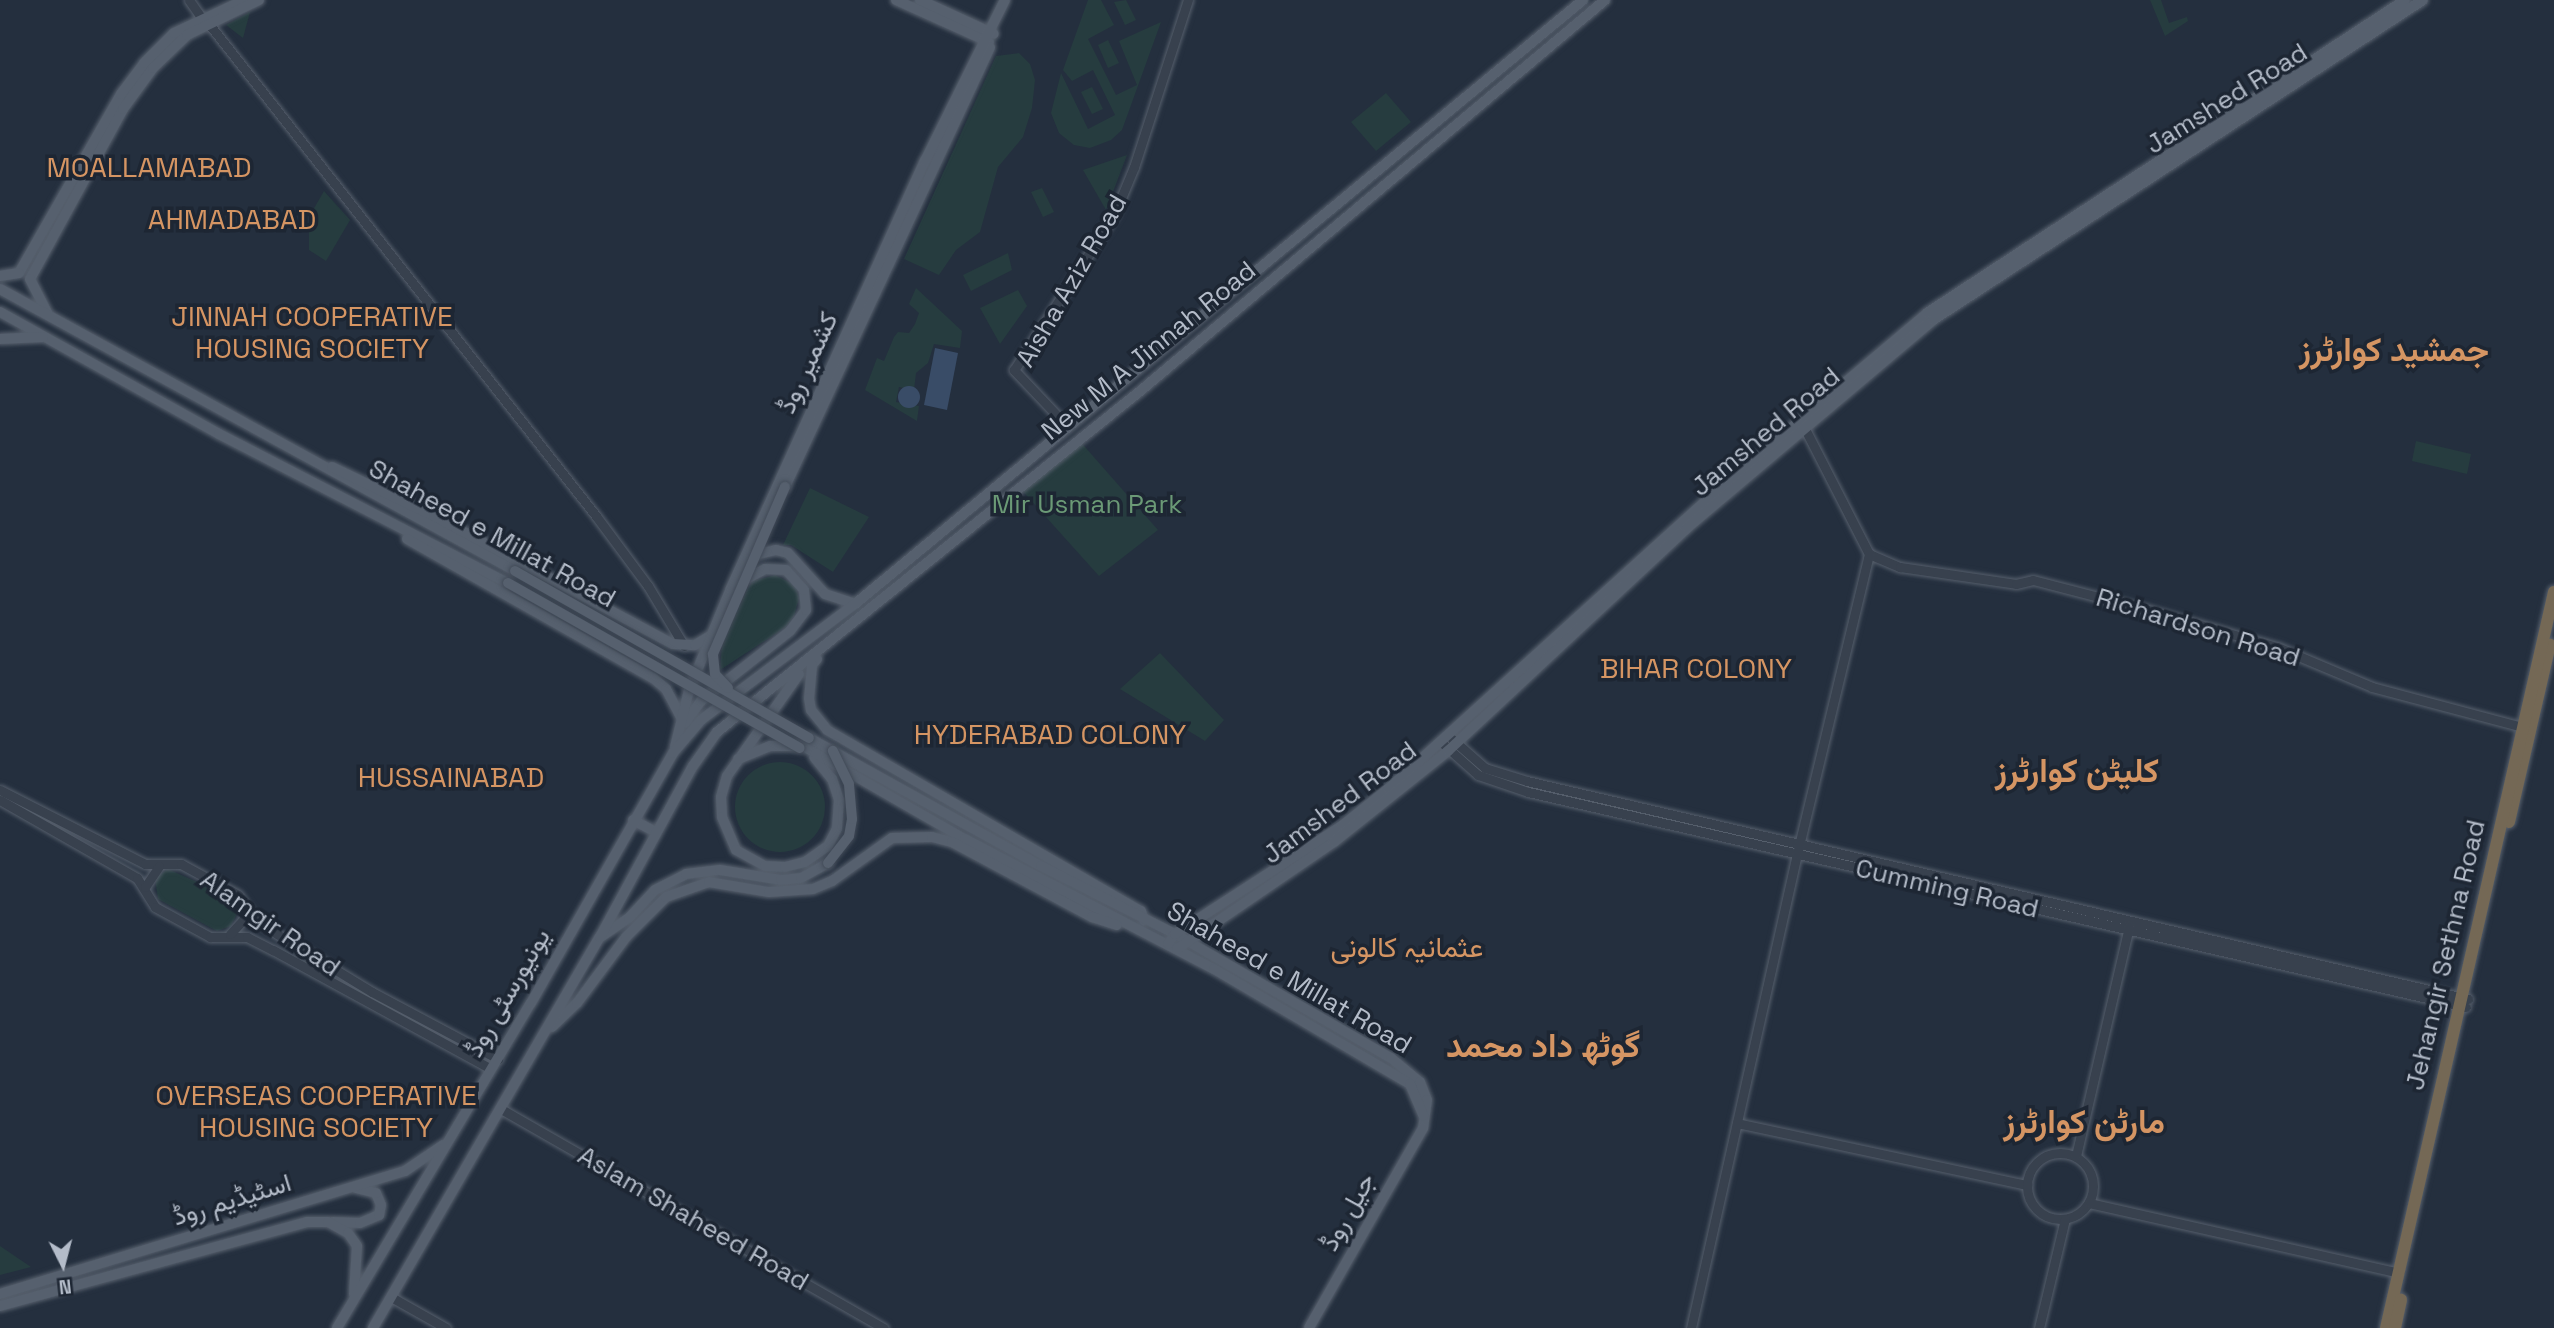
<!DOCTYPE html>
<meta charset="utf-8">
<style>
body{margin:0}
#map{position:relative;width:2554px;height:1328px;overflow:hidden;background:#242f3e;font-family:"Space Grotesk",Vazirmatn,sans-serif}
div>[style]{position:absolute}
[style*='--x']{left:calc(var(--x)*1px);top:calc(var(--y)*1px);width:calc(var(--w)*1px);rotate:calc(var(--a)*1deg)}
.green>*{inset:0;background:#263c3f}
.round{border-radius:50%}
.water>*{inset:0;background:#394c67}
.roads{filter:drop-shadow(0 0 2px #565f6c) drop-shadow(0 0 2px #565f6c)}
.minor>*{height:9px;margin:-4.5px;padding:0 4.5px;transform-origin:4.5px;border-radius:4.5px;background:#38414e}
.minor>.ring{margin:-4.5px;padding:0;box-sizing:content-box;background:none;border:9px solid #38414e;border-radius:50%}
.major>*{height:10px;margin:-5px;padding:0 5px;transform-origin:5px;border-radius:5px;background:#56606e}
.highway>*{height:12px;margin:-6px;padding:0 6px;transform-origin:6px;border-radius:6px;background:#746855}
.bridges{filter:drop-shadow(0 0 2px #414a57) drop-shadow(0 0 2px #414a57)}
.major-bridge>*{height:10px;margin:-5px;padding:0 5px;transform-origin:5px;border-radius:5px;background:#56606e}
span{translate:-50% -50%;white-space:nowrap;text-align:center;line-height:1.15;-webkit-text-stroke:7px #1d2633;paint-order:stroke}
.street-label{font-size:26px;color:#b4bcc9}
.park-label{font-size:26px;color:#6b9a76}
.neighbourhood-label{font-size:28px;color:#d59563}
.district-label{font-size:33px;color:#d59563;font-weight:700}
.north{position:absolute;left:28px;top:1230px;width:70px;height:70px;-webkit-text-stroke:5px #1d2633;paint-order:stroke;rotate:174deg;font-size:19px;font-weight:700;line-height:28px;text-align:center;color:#b4bcc9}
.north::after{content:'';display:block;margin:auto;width:24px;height:32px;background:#b4bcc9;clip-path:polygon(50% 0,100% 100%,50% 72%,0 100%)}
</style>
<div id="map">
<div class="green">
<i style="clip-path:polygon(1088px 0,1101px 0,1114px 25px,1088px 39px,1116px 95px,1137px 85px,1119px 41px,1161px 22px,1122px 130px,1111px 140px,1090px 148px,1074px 145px,1059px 133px,1051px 113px,1061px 73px,1088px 129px,1115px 115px,1093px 70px,1072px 81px,1063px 70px)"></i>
<i style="clip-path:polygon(1126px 0,1136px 20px,1125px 25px,1114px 2px)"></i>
<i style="clip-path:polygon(2150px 0,2161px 0,2169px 23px,2187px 17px,2188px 21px,2165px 36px)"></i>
<i style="clip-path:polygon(250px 12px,243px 38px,226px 25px)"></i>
<i style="clip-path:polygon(1108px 40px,1119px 63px,1108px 68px,1098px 45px)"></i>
<i style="clip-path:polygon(1019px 53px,1030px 64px,1035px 80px,1032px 108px,1023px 137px,998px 167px,980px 232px,956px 250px,939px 275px,904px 259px,996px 56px)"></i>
<i style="clip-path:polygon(1092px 87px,1103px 109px,1092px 114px,1081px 92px)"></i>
<i style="clip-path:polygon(1386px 93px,1411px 122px,1376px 151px,1351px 122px)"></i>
<i style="clip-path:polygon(1127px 155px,1106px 210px,1083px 170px)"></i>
<i style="clip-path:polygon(1042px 188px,1054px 212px,1043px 217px,1031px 192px)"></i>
<i style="clip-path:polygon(324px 191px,350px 220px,326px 261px,309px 250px,309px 217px)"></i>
<i style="clip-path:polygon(1008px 253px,1012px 270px,971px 291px,963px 275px)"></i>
<i style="clip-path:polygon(916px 288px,962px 331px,960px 348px,934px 344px,928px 363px,916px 373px,914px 390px,899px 387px,896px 402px,919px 406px,917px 421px,865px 390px,877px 358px,884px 361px,894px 337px,898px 332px,909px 333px,915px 324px,919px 313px,909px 304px)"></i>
<i style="clip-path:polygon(1018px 290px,1027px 306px,1000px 344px,980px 308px)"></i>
<i style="clip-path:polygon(1078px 439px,1158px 530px,1099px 576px,1019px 487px)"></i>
<i style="clip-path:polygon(2416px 441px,2471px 454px,2467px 474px,2412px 461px)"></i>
<i style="clip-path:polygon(810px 488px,869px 517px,833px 572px,791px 545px,783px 545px)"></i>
<i style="clip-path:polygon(775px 575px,795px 585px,799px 598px,794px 616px,786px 627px,720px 670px,722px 644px,747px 589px,753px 581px)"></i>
<i style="clip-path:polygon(1160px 653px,1224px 720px,1205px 741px,1120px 689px)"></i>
<i class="round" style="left:735px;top:762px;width:90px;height:90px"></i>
<i style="clip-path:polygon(168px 869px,232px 898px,238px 911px,231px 926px,217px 931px,158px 899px,155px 878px)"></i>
<i style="clip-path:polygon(0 1246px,31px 1267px,0 1275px)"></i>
</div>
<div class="water">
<i style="clip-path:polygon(935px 348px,958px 353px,947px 410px,924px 405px)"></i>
<i class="round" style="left:898px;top:386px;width:22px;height:22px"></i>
</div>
<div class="roads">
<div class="minor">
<i style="--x:189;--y:0;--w:21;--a:55"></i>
<i style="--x:209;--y:24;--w:626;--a:51.81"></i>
<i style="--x:596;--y:516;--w:87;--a:53.4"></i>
<i style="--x:648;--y:586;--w:70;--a:59"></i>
<i style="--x:1803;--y:425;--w:145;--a:62.9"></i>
<i style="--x:1068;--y:427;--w:79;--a:-133.5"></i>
<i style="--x:1014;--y:370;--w:184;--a:-57.2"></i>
<i style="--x:1114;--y:215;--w:52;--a:-67.4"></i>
<i style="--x:1134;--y:167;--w:176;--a:-72.1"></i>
<i style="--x:1869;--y:554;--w:34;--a:23"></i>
<i style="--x:1900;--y:567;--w:117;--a:8.3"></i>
<i style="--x:2016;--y:584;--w:17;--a:-13"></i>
<i style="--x:2033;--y:580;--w:116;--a:14.5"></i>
<i style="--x:2145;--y:609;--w:137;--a:16.1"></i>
<i style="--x:2277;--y:647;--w:103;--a:22.8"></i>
<i style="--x:2372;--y:687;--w:155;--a:14.9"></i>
<i style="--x:1452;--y:739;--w:44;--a:41.3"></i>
<i style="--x:1485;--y:768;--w:44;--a:17.2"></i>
<i style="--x:1527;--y:781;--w:966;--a:13.04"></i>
<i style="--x:1441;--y:742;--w:50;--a:41.7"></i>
<i style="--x:1478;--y:775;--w:53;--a:18.8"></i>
<i style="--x:1528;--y:792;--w:962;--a:12.91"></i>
<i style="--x:0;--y:790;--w:163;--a:27"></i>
<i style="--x:145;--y:864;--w:36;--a:0"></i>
<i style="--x:181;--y:864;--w:65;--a:28.5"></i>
<i style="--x:238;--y:895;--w:29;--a:55"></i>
<i style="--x:255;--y:919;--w:27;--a:34"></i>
<i style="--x:277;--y:934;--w:111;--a:31.4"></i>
<i style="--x:372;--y:992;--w:143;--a:28"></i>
<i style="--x:0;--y:800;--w:158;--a:29.7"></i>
<i style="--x:137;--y:878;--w:34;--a:58"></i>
<i style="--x:155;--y:907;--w:63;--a:28.6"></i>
<i style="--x:210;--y:937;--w:37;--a:0"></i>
<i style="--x:247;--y:937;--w:29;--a:27"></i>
<i style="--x:273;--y:950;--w:248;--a:28.6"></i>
<i style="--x:145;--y:887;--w:25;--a:-56"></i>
<i style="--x:230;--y:934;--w:21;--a:-47"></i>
<i style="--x:244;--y:919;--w:13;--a:-86"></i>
<i style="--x:501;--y:1109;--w:441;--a:29.8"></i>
<i style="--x:1737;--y:1123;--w:297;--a:12.1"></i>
<i class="ring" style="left:2027px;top:1153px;width:57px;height:57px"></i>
<i style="--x:2076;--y:1156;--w:236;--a:-77"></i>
<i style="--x:2089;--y:1203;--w:318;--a:12.7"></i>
<i style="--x:391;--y:1297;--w:63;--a:29.4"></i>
<i style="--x:1691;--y:1328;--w:486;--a:-77.4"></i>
<i style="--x:1797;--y:854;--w:309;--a:-76.5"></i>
<i style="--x:2039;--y:1328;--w:112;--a:-76.6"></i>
</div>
<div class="major">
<i style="--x:896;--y:0;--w:102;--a:24.3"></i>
<i style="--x:920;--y:0;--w:81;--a:24.7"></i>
<i style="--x:19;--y:273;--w:206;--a:-60.3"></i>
<i style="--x:121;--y:94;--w:39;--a:-53"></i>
<i style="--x:144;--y:63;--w:42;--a:-45"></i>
<i style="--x:174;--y:33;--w:77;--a:-25.2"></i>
<i style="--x:0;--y:276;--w:19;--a:-9"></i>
<i style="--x:30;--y:279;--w:194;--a:-61.3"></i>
<i style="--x:123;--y:109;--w:51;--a:-53.8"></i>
<i style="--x:153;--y:68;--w:47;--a:-44.1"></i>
<i style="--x:187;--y:35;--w:80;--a:-25.9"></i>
<i style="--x:30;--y:279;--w:39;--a:63"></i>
<i style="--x:0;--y:289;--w:587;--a:28.7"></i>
<i style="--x:0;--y:312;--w:251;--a:29.1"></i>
<i style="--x:219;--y:434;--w:325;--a:27.3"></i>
<i style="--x:0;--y:339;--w:43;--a:-2.7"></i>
<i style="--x:332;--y:467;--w:113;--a:25.7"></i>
<i style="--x:434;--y:516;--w:271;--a:28.2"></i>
<i style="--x:673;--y:644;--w:22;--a:3"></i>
<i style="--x:695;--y:645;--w:17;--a:-31"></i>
<i style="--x:785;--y:487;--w:485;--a:-65"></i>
<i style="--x:407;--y:539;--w:283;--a:29.5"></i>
<i style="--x:653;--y:678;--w:17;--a:40"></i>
<i style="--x:666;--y:689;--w:36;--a:62"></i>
<i style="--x:750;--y:556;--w:27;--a:-13"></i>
<i style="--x:776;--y:550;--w:12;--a:14"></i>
<i style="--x:788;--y:553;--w:55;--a:47.9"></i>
<i style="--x:825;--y:594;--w:32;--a:18"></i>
<i style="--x:817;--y:659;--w:8;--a:130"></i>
<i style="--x:812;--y:665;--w:33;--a:95"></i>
<i style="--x:809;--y:698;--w:12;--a:81"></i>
<i style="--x:811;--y:710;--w:26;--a:51"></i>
<i style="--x:827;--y:730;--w:362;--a:30"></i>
<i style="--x:1141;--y:911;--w:10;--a:73"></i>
<i style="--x:799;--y:674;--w:125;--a:125.2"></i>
<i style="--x:727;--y:776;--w:22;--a:106"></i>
<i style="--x:721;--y:797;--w:20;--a:87"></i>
<i style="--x:722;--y:817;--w:36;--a:67"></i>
<i style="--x:736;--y:850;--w:33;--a:29"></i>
<i style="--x:765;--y:866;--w:20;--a:3"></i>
<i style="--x:785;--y:867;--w:21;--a:-14"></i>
<i style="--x:805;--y:862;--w:28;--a:-35"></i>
<i style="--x:828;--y:846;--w:20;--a:-63"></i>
<i style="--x:837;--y:828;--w:28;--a:-86"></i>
<i style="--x:839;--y:800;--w:22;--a:-108"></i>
<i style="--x:832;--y:779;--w:28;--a:-129"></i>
<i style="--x:685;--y:723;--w:27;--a:-54"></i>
<i style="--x:701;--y:701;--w:113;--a:-38.2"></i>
<i style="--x:790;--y:631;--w:26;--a:-53"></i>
<i style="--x:806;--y:610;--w:20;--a:-96"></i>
<i style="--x:804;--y:590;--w:27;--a:-132"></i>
<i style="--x:786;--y:570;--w:21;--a:-177"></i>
<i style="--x:765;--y:569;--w:24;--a:152"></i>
<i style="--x:809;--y:738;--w:265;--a:28.9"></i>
<i style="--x:1041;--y:866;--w:150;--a:26.9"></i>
<i style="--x:1175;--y:934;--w:249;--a:29.9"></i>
<i style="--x:1391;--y:1058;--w:38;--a:40"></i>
<i style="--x:1420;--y:1082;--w:19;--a:69"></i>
<i style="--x:1427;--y:1100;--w:28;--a:98"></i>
<i style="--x:1423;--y:1128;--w:230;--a:119.7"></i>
<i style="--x:675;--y:747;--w:59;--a:-76.2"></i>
<i style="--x:689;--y:690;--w:110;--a:-67.6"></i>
<i style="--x:731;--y:588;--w:469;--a:-65.6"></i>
<i style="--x:925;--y:161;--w:180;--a:-63.6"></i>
<i style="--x:738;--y:759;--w:35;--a:-22"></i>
<i style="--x:770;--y:746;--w:33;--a:0"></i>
<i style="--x:803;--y:746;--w:187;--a:29.9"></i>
<i style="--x:965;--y:839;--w:281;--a:27.6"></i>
<i style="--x:1214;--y:969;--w:227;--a:30.4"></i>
<i style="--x:1410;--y:1084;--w:34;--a:67"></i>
<i style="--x:633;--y:820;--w:26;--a:28"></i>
<i style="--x:602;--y:936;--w:32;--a:-34"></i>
<i style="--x:629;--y:918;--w:38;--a:-47"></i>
<i style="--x:655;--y:890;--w:35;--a:-27"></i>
<i style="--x:686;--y:874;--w:34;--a:-7"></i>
<i style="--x:720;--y:870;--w:62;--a:9.3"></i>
<i style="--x:781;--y:880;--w:20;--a:-6"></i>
<i style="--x:801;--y:878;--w:31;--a:-29"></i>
<i style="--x:1168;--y:944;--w:12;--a:-55"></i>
<i style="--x:1175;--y:934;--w:200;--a:-33"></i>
<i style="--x:1343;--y:825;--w:58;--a:-38.7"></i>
<i style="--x:1388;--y:789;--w:438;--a:-42.2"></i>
<i style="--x:1712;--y:495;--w:282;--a:-40.2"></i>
<i style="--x:1927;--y:313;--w:571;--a:-33.22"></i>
<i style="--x:1177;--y:949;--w:190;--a:-34.3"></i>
<i style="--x:1334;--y:842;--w:146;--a:-38.6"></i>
<i style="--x:1448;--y:751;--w:327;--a:-43"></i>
<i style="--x:1687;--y:528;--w:322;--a:-40.2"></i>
<i style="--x:1933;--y:320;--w:585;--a:-33.15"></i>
<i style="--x:552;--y:1027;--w:35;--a:-44"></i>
<i style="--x:577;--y:1003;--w:82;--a:-53.4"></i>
<i style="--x:626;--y:937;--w:57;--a:-45"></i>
<i style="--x:666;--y:897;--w:46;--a:-19.2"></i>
<i style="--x:709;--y:882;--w:61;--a:9.5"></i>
<i style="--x:769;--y:892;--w:44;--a:-3.9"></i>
<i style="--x:813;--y:889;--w:21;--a:-23"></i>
<i style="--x:832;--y:881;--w:74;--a:-35.6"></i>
<i style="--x:892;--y:838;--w:40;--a:-1.4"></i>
<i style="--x:932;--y:837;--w:21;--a:14"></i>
<i style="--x:952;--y:842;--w:159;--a:28.2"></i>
<i style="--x:1092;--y:917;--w:26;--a:18"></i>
<i style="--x:333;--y:1222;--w:27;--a:2"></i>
<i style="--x:360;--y:1223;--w:21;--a:-23"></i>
<i style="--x:379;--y:1215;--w:10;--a:-79"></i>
<i style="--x:381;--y:1205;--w:13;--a:-113"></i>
<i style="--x:376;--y:1193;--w:21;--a:-166"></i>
<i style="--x:0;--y:1294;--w:423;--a:-16.9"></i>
<i style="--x:405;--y:1171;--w:46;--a:-34.4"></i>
<i style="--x:0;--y:1306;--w:318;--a:-15.3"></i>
<i style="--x:307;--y:1222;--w:21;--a:0"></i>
<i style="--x:328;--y:1222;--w:23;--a:29"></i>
<i style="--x:348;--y:1233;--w:16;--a:55"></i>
<i style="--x:357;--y:1246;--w:48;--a:93.6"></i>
<i style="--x:337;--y:1328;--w:378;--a:-59.2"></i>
<i style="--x:531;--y:1003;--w:288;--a:-60.4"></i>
<i style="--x:673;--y:753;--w:43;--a:-49.7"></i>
<i style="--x:701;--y:720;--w:193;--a:-37"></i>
<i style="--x:855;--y:604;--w:946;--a:-39.68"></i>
<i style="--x:373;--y:1328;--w:452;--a:-59.9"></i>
<i style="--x:600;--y:937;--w:195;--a:-61.5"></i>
<i style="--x:693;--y:766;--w:42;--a:-54.8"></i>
<i style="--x:717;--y:732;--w:542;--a:-38.86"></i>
<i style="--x:1139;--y:392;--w:609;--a:-40.07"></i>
</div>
<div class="highway">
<i style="--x:2509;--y:822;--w:182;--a:-77"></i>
<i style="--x:2386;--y:1328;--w:755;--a:-77.14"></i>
<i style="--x:2395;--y:1328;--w:29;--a:-78"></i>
</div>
</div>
<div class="bridges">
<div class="major-bridge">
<i style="--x:515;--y:571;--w:338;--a:29.6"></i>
<i style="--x:508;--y:583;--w:335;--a:29.5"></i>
<i style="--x:728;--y:688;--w:19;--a:-133"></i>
<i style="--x:715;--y:674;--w:20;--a:-96"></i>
<i style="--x:713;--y:654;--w:182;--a:-66.7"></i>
<i style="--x:828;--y:863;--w:34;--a:-52"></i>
<i style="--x:849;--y:836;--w:17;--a:-80"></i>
<i style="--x:852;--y:819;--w:35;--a:-95"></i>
<i style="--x:849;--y:784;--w:37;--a:-116"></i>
</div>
</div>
<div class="street-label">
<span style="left:2227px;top:99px;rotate:-32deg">Jamshed Road</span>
<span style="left:1072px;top:281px;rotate:-60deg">Aisha Aziz Road</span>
<span style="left:1149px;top:351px;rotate:-39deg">New M A Jinnah Road</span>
<span style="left:808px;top:363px;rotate:-65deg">کشمیر روڈ</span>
<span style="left:1766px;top:432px;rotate:-40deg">Jamshed Road</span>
<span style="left:492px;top:534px;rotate:29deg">Shaheed e Millat Road</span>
<span style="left:2198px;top:628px;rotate:17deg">Richardson Road</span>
<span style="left:1340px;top:803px;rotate:-37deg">Jamshed Road</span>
<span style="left:1947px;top:889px;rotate:13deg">Cumming Road</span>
<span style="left:270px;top:924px;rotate:35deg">Alamgir Road</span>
<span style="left:2446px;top:955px;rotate:-77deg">Jehangir Sethna Road</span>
<span style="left:1289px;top:978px;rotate:30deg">Shaheed e Millat Road</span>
<span style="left:508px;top:993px;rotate:-60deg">یونیورسٹی روڈ</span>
<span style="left:232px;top:1200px;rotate:-17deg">اسٹیڈیم روڈ</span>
<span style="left:1348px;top:1212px;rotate:-61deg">جیل روڈ</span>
<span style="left:693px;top:1219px;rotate:30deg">Aslam Shaheed Road</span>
</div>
<div class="park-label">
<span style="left:1087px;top:505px">Mir Usman Park</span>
</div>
<div class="neighbourhood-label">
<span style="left:149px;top:167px">MOALLAMABAD</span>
<span style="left:232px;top:219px">AHMADABAD</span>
<span style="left:312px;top:332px">JINNAH COOPERATIVE<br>HOUSING SOCIETY</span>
<span style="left:1696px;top:668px">BIHAR COLONY</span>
<span style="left:1050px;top:734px">HYDERABAD COLONY</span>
<span style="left:451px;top:777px">HUSSAINABAD</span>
<span style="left:1407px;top:947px">عثمانیہ کالونی</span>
<span style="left:316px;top:1111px">OVERSEAS COOPERATIVE<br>HOUSING SOCIETY</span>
</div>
<div class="district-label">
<span style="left:2394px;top:351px">جمشید کوارٹرز</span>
<span style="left:2077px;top:772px">کلیٹن کوارٹرز</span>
<span style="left:1543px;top:1047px">گوٹھ داد محمد</span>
<span style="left:2084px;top:1123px">مارٹن کوارٹرز</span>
</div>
<div class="north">N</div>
</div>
